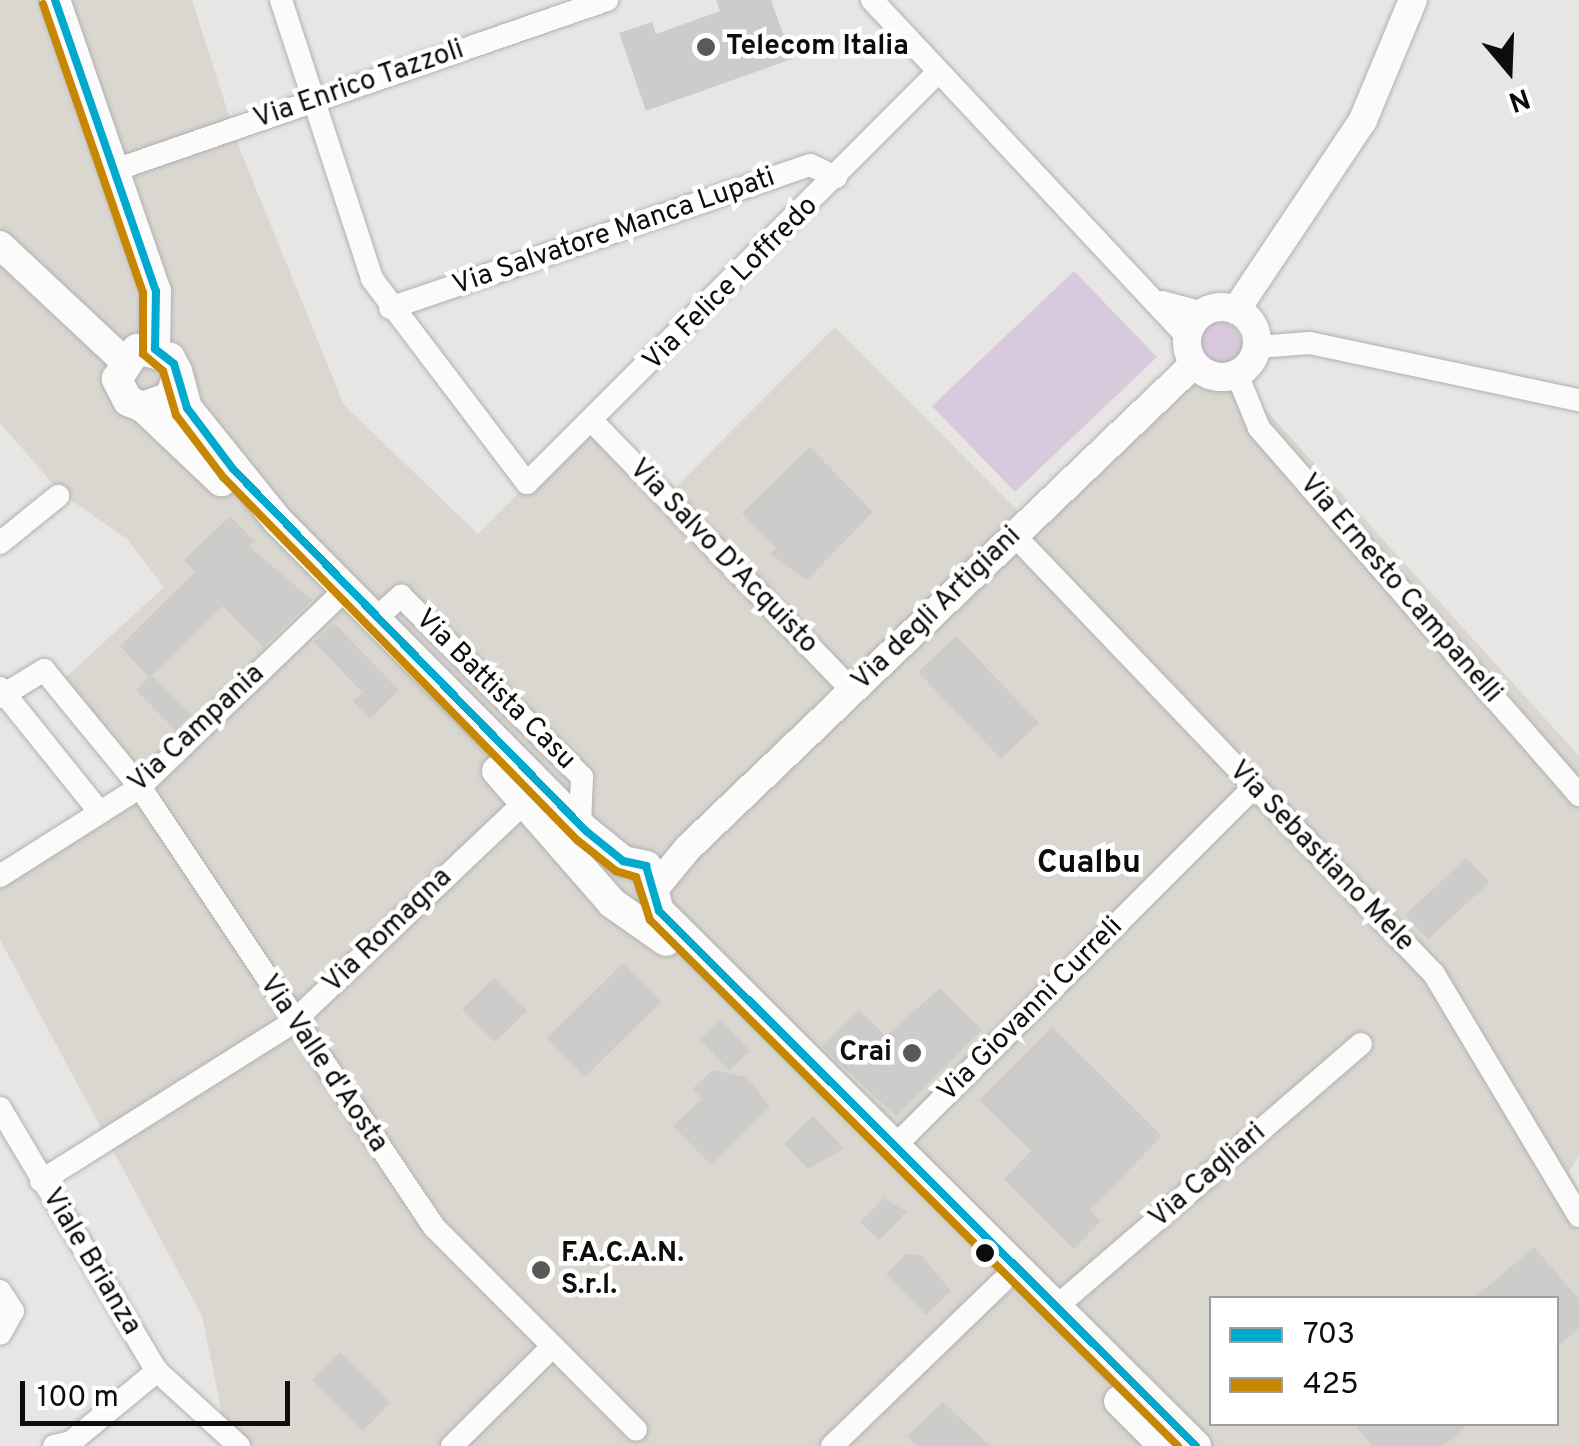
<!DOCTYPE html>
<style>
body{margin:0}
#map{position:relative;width:1579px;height:1446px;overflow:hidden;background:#e7e6e5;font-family:Overpass,sans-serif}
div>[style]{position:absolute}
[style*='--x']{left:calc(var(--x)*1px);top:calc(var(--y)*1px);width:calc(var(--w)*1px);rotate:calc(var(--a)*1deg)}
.built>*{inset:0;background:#dad7d1}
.green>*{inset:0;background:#d9c9dd}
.round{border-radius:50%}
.building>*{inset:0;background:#cdcccb}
.roads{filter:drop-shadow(0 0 2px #b1b0af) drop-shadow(0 0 2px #b1b0af)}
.minor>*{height:22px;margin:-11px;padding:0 11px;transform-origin:11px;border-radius:11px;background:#fbfbfb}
.tertiary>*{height:28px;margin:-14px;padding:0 14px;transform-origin:14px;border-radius:14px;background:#fbfbfb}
.tertiary>.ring{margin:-14px;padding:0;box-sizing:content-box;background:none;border:28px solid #fbfbfb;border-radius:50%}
.secondary>*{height:30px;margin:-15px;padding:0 15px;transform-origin:15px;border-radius:15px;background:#fbfbfb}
.bus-1>*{height:8px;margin:-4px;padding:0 4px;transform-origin:4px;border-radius:4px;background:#00a9ce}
.bus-2>*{height:8px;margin:-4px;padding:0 4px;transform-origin:4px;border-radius:4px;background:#c88702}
.dots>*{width:28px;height:28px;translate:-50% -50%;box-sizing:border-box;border:5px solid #fff;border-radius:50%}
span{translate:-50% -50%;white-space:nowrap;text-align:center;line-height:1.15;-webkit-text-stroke:9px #fff;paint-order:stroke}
.poi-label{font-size:28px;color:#0d0d0c;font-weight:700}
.left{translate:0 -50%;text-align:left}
.right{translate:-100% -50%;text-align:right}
.street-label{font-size:28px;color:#0d0d0c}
.quarter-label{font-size:32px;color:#0d0d0c;font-weight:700}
.legend{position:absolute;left:1209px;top:1296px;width:350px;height:130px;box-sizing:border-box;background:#fff;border:2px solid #9e9e9e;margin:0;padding:12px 18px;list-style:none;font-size:30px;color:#0d0d0c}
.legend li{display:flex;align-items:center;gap:20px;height:50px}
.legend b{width:50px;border:2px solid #9e9e9e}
.north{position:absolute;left:1459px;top:20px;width:100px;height:100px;-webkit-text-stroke:8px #fff;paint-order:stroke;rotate:161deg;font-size:28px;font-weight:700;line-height:40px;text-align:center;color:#0d0d0c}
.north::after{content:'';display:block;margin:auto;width:35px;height:45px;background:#0d0d0c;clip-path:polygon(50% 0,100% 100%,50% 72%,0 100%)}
.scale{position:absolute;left:20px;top:1381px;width:270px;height:45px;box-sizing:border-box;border:5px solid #0d0d0c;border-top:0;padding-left:12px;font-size:30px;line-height:35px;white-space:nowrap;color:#0d0d0c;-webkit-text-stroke:8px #fff;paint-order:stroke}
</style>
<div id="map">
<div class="built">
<i style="clip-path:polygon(evenodd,0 0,192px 0,239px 147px,344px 405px,478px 534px,591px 419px,666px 497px,835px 327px,1028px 521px,1208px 346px,1579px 756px,1579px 1156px,1569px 1171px,1579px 1194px,1579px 1446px,241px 1446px,224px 1424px,202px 1316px,0 940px,0 873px,138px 789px,64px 679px,164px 587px,127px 539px,61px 493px,0 423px,0 0,1212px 1298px,1556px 1298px,1556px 1424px,1212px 1424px,1212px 1298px)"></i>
</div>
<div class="green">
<i style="clip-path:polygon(1074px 271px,1157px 357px,1015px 492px,932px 406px)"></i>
<i class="round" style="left:1192px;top:321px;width:50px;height:50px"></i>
</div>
<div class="building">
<i style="clip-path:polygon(716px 0,771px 0,792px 59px,646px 111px,619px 33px,652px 22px,656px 34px,720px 11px)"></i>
<i style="clip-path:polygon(810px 447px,873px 512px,807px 580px,770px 554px,776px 548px,742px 513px)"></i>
<i style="clip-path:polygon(230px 516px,255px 541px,249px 546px,312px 600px,263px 647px,223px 606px,152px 675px,192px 716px,176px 731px,136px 690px,149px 677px,120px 646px,195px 572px,184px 560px)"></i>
<i style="clip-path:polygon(334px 623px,399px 690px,370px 719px,353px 701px,362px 692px,314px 642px)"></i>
<i style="clip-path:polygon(956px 636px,1039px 723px,1001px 759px,918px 672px)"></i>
<i style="clip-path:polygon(1466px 858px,1490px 882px,1428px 939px,1405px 915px)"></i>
<i style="clip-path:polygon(623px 963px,661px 1002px,585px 1077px,547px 1038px)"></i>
<i style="clip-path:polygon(494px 978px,527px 1011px,495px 1042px,462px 1009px)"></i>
<i style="clip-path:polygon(940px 988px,982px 1030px,896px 1116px,822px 1047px,859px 1010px,886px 1036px)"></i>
<i style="clip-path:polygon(721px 1020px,750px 1051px,729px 1071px,700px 1039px)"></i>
<i style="clip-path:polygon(1052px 1027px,1162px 1136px,1090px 1210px,1101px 1221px,1074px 1249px,1004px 1179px,1031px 1151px,979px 1100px)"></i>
<i style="clip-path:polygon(713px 1070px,747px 1077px,770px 1107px,711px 1165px,673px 1126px,702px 1099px,692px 1089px)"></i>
<i style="clip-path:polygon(813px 1116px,844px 1148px,808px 1169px,784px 1144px)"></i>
<i style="clip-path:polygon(884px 1198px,907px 1212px,879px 1240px,860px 1222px)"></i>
<i style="clip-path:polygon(1534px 1247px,1579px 1299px,1579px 1328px,1556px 1348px,1556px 1298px,1474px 1298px)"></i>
<i style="clip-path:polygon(906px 1254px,921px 1255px,951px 1291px,926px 1315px,886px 1274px)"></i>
<i style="clip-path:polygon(340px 1352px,390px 1403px,363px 1431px,312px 1380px)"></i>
<i style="clip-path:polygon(943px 1402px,990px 1446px,917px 1446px,907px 1436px)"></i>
<i style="clip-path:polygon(1354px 1424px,1469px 1424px,1443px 1446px,1373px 1446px)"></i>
</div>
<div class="roads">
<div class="minor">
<i style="--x:281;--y:0;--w:293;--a:71.9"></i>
<i style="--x:372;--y:279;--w:256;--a:52.8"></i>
<i style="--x:527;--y:483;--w:580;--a:-45"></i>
<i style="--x:872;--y:0;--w:461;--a:46.9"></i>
<i style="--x:112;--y:171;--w:524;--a:-19.06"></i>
<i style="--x:1163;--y:302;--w:41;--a:15.4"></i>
<i style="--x:390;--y:308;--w:444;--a:-18.8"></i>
<i style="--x:810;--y:165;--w:29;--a:25"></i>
<i style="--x:1257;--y:347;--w:53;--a:-4.3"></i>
<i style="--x:1310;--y:343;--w:275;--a:12"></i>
<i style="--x:1237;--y:374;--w:58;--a:67.8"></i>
<i style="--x:1259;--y:428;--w:487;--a:48.9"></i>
<i style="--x:594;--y:423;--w:373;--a:46"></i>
<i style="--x:1014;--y:535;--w:608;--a:46.27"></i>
<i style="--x:1434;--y:974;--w:282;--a:59.1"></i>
<i style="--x:0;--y:543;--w:75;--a:-39"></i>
<i style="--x:373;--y:621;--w:38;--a:-42"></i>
<i style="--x:401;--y:596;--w:256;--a:45"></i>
<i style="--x:582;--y:777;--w:48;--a:92.4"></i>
<i style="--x:0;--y:688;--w:158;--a:51.2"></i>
<i style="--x:0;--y:697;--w:52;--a:-31.5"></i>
<i style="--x:44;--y:670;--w:151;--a:50.6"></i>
<i style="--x:140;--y:787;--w:529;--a:56.25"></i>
<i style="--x:434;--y:1227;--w:286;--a:45.1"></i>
<i style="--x:0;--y:876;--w:166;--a:-32.4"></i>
<i style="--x:140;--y:787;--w:269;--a:-43.9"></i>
<i style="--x:0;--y:1108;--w:306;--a:59.2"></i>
<i style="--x:157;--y:1371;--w:111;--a:42.4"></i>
<i style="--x:895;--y:1146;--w:506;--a:-45"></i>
<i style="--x:41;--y:1181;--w:298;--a:-32.2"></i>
<i style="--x:293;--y:1022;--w:321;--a:-43.5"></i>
<i style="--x:0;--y:1291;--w:24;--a:57"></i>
<i style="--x:13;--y:1311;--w:26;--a:119"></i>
<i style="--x:1055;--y:1308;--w:404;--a:-40.8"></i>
<i style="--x:54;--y:1446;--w:17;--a:-13"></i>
<i style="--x:71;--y:1442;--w:112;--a:-39.5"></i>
<i style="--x:452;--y:1446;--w:136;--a:-44.7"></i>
<i style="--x:832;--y:1446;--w:236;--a:-44"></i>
</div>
<div class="tertiary">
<i style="--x:0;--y:245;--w:168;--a:43.1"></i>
<i class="ring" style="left:1187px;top:307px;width:42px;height:42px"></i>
<i style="--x:1236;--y:310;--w:229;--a:-56.2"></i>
<i style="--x:1363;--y:120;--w:130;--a:-67.4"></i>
<i style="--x:655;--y:888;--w:52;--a:-50.5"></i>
<i style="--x:688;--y:848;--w:700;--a:-43.73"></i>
</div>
<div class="secondary">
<i style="--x:55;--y:0;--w:308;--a:70.9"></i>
<i style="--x:156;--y:291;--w:58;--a:91"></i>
<i style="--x:177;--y:378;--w:20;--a:110"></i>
<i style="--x:170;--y:397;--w:29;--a:160"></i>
<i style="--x:143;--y:407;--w:16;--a:-158"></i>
<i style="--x:128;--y:401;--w:25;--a:-117"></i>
<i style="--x:117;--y:379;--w:36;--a:-56"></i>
<i style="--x:137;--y:349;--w:34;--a:15"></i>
<i style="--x:170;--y:358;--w:15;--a:62"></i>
<i style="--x:177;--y:371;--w:38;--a:75"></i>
<i style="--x:187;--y:408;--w:145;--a:51.2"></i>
<i style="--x:278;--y:521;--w:437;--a:45.2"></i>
<i style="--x:586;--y:831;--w:48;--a:39"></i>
<i style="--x:623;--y:861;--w:24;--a:12"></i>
<i style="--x:646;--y:866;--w:47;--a:73.9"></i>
<i style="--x:659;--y:911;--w:758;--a:44.89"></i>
<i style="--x:143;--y:407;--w:108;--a:43.5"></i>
<i style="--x:497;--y:771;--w:175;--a:48.9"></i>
<i style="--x:612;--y:903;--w:66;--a:35.1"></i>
<i style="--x:1119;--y:1401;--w:64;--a:45"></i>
</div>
</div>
<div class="bus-1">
<i style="--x:55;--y:0;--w:308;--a:70.9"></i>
<i style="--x:156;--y:291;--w:58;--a:91"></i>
<i style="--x:155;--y:349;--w:24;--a:38"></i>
<i style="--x:174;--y:364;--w:46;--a:73.5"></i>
<i style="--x:187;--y:408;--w:76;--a:53"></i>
<i style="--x:233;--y:469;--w:506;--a:45.72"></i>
<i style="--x:586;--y:831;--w:48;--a:39"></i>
<i style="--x:623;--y:861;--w:24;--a:12"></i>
<i style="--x:646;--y:866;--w:47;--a:73.9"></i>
<i style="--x:659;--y:911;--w:758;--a:44.89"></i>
</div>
<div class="bus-2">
<i style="--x:43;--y:4;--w:306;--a:70.9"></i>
<i style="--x:143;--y:293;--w:61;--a:90"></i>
<i style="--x:143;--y:354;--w:26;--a:40"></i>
<i style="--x:163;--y:371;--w:46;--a:73.5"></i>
<i style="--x:176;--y:415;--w:78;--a:52.8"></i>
<i style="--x:223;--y:477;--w:507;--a:45.72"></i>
<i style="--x:577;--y:840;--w:50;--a:38.5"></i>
<i style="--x:616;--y:871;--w:21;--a:17"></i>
<i style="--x:636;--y:877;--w:45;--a:72"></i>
<i style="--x:650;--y:920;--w:745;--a:44.89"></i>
</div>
<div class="dots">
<i style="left:706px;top:47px;background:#595958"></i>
<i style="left:912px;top:1053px;background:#595958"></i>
<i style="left:985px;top:1253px;background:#0d0d0c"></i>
<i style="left:541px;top:1270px;background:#595958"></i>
</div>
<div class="poi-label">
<span class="left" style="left:726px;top:47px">Telecom Italia</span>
<span class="right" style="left:892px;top:1053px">Crai</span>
<span class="left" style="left:561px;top:1270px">F.A.C.A.N.<br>S.r.l.</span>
</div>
<div class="street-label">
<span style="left:359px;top:85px;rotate:-19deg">Via Enrico Tazzoli</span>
<span style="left:614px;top:232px;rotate:-19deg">Via Salvatore Manca Lupati</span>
<span style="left:731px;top:284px;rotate:-45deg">Via Felice Loffredo</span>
<span style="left:723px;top:557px;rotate:46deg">Via Salvo D'Acquisto</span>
<span style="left:1400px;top:589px;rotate:49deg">Via Ernesto Campanelli</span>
<span style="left:937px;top:609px;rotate:-44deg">Via degli Artigiani</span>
<span style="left:495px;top:690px;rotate:45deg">Via Battista Casu</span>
<span style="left:197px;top:729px;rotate:-43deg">Via Campania</span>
<span style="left:1321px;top:857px;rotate:46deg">Via Sebastiano Mele</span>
<span style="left:388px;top:931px;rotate:-44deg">Via Romagna</span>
<span style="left:1031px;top:1010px;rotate:-45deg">Via Giovanni Curreli</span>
<span style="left:323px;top:1064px;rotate:56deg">Via Valle d'Aosta</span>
<span style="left:1208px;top:1176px;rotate:-41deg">Via Cagliari</span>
<span style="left:91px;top:1262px;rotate:59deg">Viale Brianza</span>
</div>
<div class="quarter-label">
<span style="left:1089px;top:864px">Cualbu</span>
</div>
<ul class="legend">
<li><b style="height:12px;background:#00a9ce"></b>703</li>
<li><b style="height:12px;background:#c88702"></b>425</li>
</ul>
<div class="north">N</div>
<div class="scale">100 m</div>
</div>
